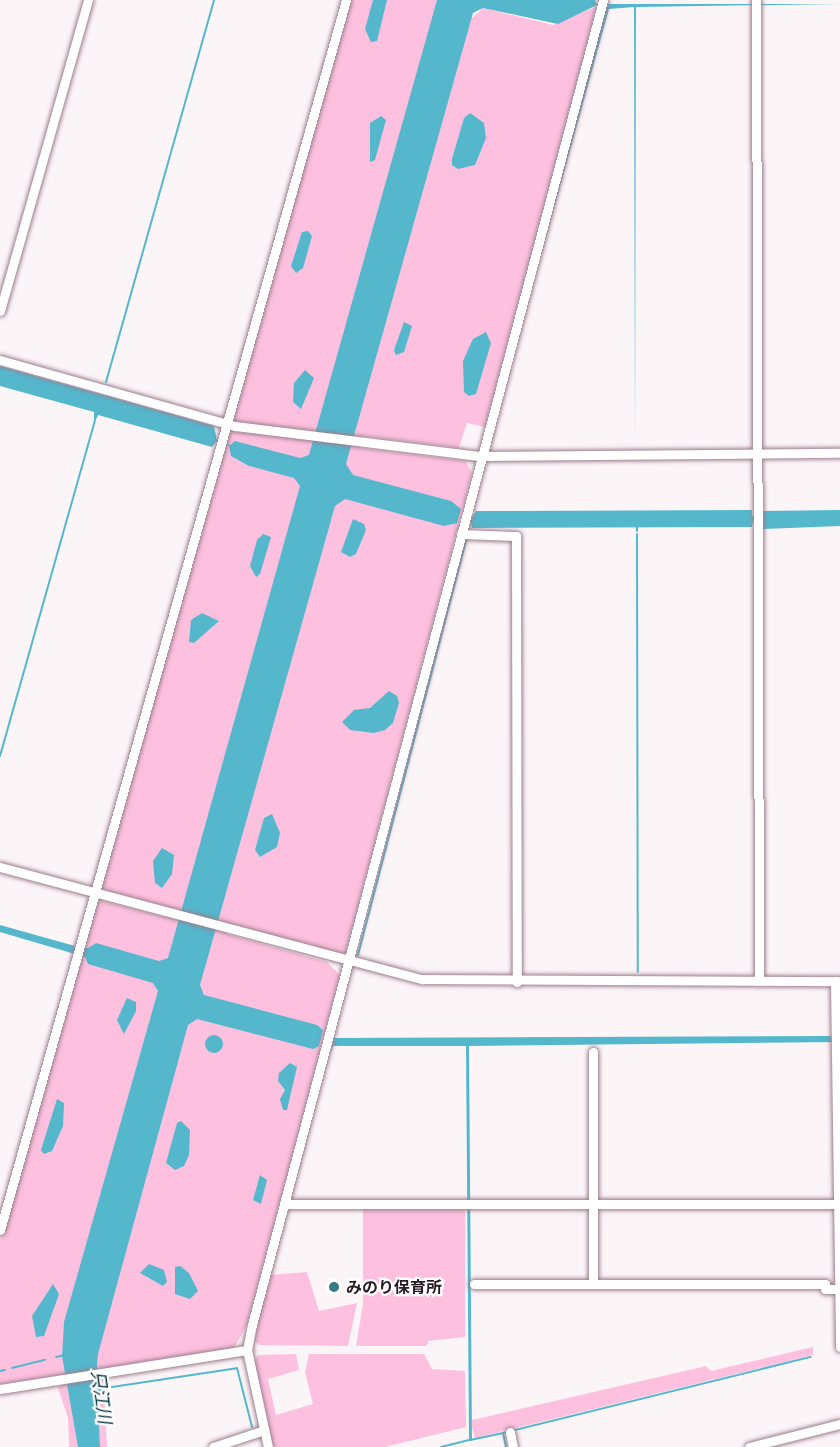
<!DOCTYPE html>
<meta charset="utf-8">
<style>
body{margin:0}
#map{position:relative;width:840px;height:1447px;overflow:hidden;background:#fcf5f8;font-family:Mulish,"Noto Sans JP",sans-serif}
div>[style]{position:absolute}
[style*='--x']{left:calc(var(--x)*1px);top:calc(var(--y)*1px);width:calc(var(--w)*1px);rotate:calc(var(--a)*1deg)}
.green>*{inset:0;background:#fdc1df}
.water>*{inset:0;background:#54b7cc}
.round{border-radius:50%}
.stream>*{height:2px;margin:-1px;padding:0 1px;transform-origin:1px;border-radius:1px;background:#54b7cc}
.roads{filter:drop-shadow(0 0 2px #9b7d8c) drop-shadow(0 0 2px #9b7d8c)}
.minor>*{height:9px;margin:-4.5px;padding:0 4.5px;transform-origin:4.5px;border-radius:4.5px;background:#fff}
.dots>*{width:16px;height:16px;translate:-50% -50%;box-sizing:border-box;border:3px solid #fff;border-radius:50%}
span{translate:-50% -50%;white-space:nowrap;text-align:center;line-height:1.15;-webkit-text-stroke:4.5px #fff;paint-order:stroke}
.poi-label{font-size:16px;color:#281c22;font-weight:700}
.left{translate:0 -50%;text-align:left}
.water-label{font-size:18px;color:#00313a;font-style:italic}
</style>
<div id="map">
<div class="green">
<i style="clip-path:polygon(349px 0,437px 0,436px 9px,472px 18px,483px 8px,553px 25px,597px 6px,485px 427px,467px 423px,459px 448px,363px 436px,360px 448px,466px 461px,472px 473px,346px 952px,339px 954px,229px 926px,226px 934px,327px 962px,340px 975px,247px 1325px,234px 1348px,103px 1370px,107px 1447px,100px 1447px,98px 1394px,102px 1388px,96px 1378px,67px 1381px,78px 1447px,69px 1447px,68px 1418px,58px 1388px,62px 1383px,60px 1375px,0 1384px,0 1239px,95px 904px,102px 901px,165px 917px,168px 910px,104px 893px,100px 884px,227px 433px,233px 430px,235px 422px,231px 418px)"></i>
<i style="clip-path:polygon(363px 1209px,465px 1209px,465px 1337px,428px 1341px,427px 1346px,356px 1346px,363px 1304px)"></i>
<i style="clip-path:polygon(307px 1272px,319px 1311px,357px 1303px,348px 1346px,259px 1345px,254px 1340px,256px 1320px,269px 1275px)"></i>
<i style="clip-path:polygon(813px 1347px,813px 1355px,475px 1438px,472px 1428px,472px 1420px,706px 1366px,711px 1371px)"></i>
<i style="clip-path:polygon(296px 1354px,299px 1370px,268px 1379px,276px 1415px,313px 1404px,305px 1372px,309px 1354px,424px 1354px,432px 1369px,465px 1371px,466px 1427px,385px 1447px,272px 1447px,254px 1361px,258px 1355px)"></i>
</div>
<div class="water">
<i style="clip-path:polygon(373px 0,387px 0,377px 41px,371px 42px,365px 29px)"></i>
<i style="clip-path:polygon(437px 0,595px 0,597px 5px,558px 24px,483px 8px,473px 13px,346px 464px,353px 475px,451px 501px,461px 509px,457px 523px,444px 526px,345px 499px,335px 506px,200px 985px,204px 995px,317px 1025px,323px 1030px,319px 1046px,313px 1049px,197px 1019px,188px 1025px,98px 1354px,96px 1378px,102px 1389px,98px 1395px,100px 1447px,78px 1447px,62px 1356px,64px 1322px,158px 991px,153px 983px,88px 964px,85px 957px,0 932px,0 925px,75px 946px,88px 948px,96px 943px,159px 961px,168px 958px,300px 486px,294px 478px,249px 466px,231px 456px,229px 446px,216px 442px,212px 447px,98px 415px,94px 424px,94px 412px,0 386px,0 366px,214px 426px,217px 440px,230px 445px,235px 441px,300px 458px,309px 455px)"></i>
<i style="clip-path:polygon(608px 4px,840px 4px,636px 7px,635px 450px,634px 7px,609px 9px,540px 259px,604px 8px)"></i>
<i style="clip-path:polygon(470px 113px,484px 123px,486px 138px,475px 165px,458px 169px,452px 165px,452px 159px,464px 118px)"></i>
<i style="clip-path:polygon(381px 116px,386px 120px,375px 160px,370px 162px,370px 123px)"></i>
<i style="clip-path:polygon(308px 231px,312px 236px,303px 268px,296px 273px,291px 266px,302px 232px)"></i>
<i style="clip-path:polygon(404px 322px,412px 326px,404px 352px,396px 355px,394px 350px)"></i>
<i style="clip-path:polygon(486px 332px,491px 343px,476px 394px,469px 396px,464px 392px,463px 361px,473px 339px)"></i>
<i style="clip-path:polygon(305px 370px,314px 378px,301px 409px,293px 402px,294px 383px)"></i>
<i style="clip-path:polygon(752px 510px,752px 516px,762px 517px,762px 511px,840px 510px,840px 526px,763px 529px,762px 521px,753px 521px,752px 527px,472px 528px,470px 521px,476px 511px)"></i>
<i style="clip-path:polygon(353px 519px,364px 524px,366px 530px,356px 554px,350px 557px,341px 552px)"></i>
<i style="clip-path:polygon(263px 534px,271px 537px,260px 574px,256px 577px,250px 566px,257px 540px)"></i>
<i style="clip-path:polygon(202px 613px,219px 621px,194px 643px,189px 642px,191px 620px)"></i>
<i style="clip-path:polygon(389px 691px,397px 696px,399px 703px,393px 723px,385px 730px,374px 733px,350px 730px,342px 722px,354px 710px,370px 708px)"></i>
<i style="clip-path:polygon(272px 814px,280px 833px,277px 847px,260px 857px,255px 850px,264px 818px)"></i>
<i style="clip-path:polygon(162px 848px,174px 855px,172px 874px,162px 888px,155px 883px,153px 861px)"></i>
<i style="clip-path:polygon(127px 998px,136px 1002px,136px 1011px,124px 1034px,117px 1020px)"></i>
<i class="round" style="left:205px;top:1035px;width:18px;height:18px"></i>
<i style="clip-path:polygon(830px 1036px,840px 1039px,840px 1042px,469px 1046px,472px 1439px,469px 1439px,466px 1046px,333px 1046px,330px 1055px,334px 1038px)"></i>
<i style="clip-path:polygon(290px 1063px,297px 1067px,287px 1110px,283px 1110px,280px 1099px,285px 1090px,278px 1081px,279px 1073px)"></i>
<i style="clip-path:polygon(57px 1099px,64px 1103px,63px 1126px,52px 1151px,44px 1154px,41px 1150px)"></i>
<i style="clip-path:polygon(181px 1121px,190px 1130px,189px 1155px,184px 1166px,175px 1170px,166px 1163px,177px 1123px)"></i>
<i style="clip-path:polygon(260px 1175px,267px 1180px,261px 1204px,253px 1200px)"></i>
<i style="clip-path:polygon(149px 1264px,164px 1270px,167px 1282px,163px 1286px,140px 1273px)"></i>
<i style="clip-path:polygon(180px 1266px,189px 1273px,198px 1291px,190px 1299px,175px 1294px,175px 1267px)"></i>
<i style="clip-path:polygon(53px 1284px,59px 1294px,44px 1336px,36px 1337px,32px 1316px)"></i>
</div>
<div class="stream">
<i style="--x:106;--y:382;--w:397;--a:-74.2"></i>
<i style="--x:637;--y:531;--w:4;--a:-90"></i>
<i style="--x:637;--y:534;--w:438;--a:89.9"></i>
<i style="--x:0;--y:756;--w:348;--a:-74.2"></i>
<i style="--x:358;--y:955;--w:432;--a:-75.4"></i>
<i style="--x:56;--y:1357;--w:9;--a:-13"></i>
<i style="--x:12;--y:1368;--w:34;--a:-14"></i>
<i style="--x:0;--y:1371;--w:5;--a:-11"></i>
<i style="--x:112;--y:1387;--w:126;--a:-8.6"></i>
<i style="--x:237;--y:1368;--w:61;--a:75.7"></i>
<i style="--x:503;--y:1433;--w:317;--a:-13.9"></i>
<i style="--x:470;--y:1437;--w:3;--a:90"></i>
<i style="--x:470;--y:1440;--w:34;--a:-12"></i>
<i style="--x:503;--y:1433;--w:14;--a:78"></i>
<i style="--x:441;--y:1447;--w:30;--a:-14"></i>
</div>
<div class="roads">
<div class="minor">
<i style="--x:756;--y:0;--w:981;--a:89.82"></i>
<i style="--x:0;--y:311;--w:323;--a:-74.2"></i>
<i style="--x:0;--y:360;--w:244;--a:15.7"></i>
<i style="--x:235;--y:426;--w:248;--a:7"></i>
<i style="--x:481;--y:456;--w:359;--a:-0.5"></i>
<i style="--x:461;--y:534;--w:55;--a:2.1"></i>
<i style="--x:516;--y:536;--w:446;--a:89.9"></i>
<i style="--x:0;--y:867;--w:437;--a:14.9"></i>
<i style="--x:422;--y:979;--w:418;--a:0.3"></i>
<i style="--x:835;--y:981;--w:366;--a:89.2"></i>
<i style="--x:593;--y:1052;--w:232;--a:90"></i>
<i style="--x:284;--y:1204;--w:556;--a:0"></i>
<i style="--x:0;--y:1230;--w:1278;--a:-74.29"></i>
<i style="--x:474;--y:1284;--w:351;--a:0"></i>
<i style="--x:825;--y:1284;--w:5;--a:90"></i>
<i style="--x:825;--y:1289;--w:13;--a:0"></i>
<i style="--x:0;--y:1389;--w:250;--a:-9"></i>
<i style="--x:510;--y:1432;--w:15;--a:79"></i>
<i style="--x:213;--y:1447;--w:54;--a:-18.4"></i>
<i style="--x:268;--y:1447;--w:99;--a:-102.2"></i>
<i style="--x:247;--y:1350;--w:25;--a:-79"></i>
<i style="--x:252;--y:1325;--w:1371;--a:-75.16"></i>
<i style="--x:749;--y:1447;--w:94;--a:-14.2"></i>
</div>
</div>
<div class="dots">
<i style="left:334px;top:1287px;background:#347988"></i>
</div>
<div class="poi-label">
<span class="left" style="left:346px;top:1287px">みのり保育所</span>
</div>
<div class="water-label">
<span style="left:101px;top:1397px;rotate:82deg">只江川</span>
</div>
</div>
